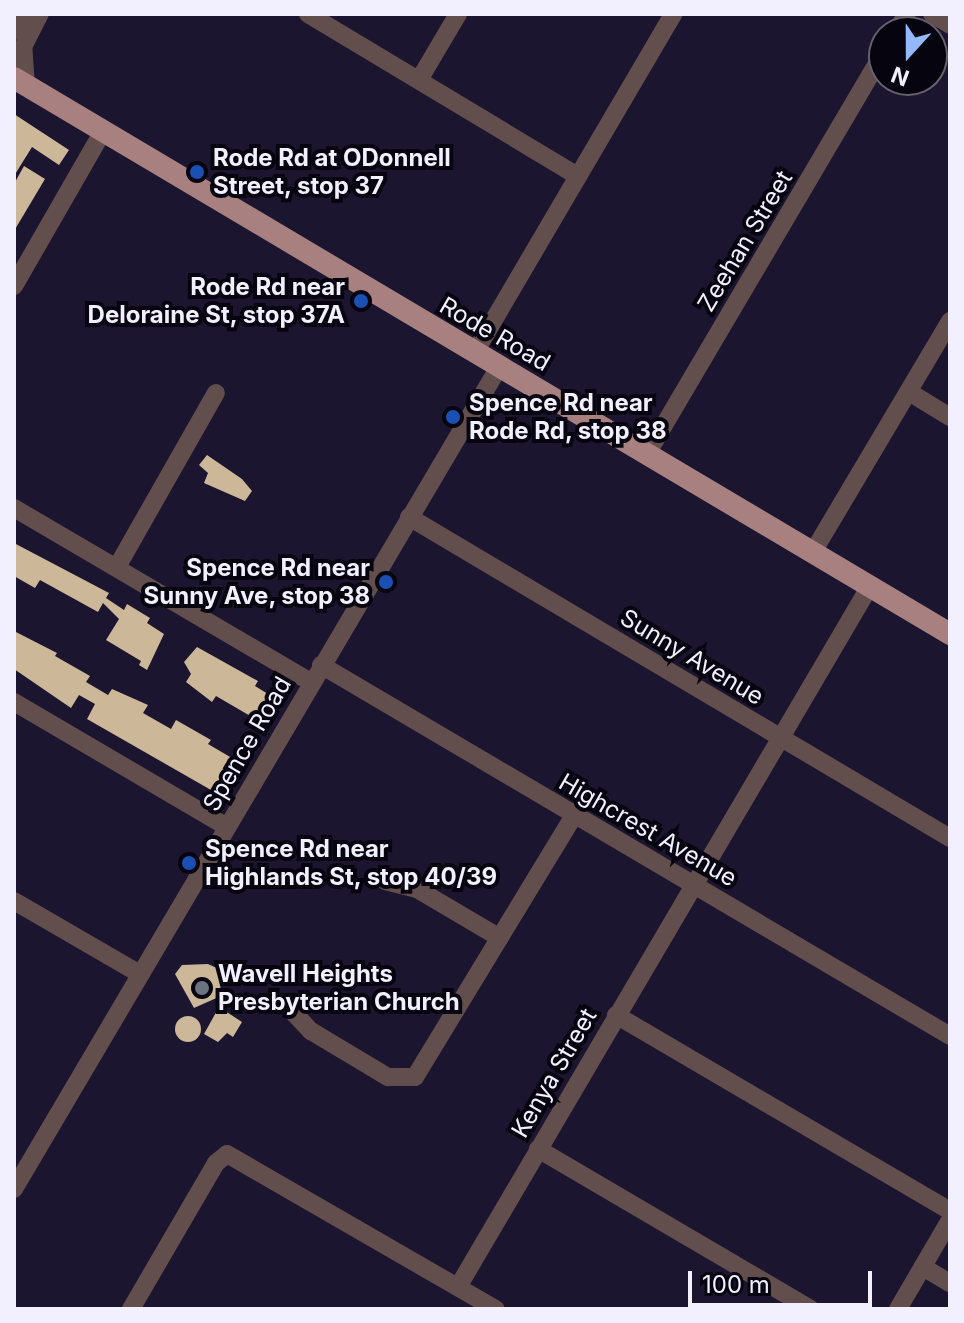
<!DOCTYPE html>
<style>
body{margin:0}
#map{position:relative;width:964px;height:1323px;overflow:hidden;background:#1c152f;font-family:Inter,sans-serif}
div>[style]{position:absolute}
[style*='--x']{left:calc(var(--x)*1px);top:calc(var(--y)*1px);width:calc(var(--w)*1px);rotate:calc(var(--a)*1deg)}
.building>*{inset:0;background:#ccb898}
.round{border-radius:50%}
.minor>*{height:18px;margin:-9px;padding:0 9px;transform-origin:9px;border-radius:9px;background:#614e4d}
.major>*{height:22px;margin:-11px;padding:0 11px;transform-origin:11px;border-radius:11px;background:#a7807f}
.dots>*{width:22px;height:22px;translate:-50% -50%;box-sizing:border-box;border:4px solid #06040e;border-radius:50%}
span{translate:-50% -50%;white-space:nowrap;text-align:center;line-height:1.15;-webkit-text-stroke:8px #06040e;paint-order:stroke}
.poi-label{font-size:24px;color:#f2effe;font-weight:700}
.left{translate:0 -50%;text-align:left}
.right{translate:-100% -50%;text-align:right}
.street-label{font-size:24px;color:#f2effe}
.frame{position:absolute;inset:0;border:16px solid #f2effe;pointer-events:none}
.north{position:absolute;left:868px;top:16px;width:80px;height:80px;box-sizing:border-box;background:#06040e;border:2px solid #64626e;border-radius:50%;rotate:201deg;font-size:22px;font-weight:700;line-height:32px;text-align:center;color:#f2effe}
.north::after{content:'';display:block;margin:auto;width:28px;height:36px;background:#94b7fd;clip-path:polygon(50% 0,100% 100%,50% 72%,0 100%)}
.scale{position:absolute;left:688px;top:1271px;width:184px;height:36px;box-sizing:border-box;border:4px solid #f2effe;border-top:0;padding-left:10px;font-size:24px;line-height:28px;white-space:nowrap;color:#f2effe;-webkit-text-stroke:6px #06040e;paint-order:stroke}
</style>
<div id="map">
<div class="building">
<i style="clip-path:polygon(14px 114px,69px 150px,59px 165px,32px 147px,14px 176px)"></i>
<i style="clip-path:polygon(24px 166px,45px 179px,14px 231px,14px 184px)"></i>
<i style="clip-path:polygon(207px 455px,242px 479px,252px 491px,245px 501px,204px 483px,208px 473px,199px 465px)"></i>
<i style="clip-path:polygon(14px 543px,109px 593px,106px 598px,124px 610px,127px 604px,150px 618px,147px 623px,164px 634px,147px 670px,139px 665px,141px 661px,106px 640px,119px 619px,103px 603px,98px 612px,40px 580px,35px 588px,14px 576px)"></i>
<i style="clip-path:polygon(14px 631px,57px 653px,55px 656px,90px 676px,86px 682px,108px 695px,112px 689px,148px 705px,143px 713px,171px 729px,176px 720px,211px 740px,208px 744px,237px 761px,218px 794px,87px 719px,95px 704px,79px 695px,71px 708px,14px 669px)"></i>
<i style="clip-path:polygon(197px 647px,258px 681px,255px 686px,276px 699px,258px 730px,248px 724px,252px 717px,216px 696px,212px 702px,186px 682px,191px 674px,184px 662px)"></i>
<i style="clip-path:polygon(208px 964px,219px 969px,221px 996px,194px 1008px,175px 974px,182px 965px)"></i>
<i style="clip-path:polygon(219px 1007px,242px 1022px,233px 1037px,227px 1033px,218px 1042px,204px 1034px)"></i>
<i class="round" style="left:175px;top:1016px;width:26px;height:26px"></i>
</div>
<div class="minor">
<i style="--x:308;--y:14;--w:315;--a:31"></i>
<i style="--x:932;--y:14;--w:21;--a:31"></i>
<i style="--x:14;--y:31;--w:20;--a:-60"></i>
<i style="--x:896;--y:32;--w:21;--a:-59"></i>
<i style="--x:419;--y:80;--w:77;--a:-59.4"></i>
<i style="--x:26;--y:86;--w:39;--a:-94"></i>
<i style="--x:23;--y:47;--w:37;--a:-63"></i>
<i style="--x:14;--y:286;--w:179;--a:-60.1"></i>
<i style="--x:475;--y:352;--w:392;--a:-59.6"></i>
<i style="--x:909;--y:392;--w:48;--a:31.4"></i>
<i style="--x:647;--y:454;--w:467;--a:-59.5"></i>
<i style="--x:14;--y:508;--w:344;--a:30.4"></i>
<i style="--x:409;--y:517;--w:629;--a:30.68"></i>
<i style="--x:813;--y:552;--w:269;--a:-59.3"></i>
<i style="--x:117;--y:567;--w:200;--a:-60.4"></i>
<i style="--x:321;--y:665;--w:730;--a:30.53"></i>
<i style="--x:14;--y:702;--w:247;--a:30.4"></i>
<i style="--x:385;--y:881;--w:33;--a:14"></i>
<i style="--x:417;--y:889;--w:96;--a:30.6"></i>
<i style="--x:14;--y:901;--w:146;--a:30.1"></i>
<i style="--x:294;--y:1013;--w:25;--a:47"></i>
<i style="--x:311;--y:1031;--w:90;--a:30.9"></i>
<i style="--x:388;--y:1077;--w:27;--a:0"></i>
<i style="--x:415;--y:1077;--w:306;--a:-58.7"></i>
<i style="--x:616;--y:1015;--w:387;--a:30.4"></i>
<i style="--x:538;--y:1149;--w:316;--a:30.4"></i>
<i style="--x:14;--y:1189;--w:954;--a:-59.46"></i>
<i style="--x:923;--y:1267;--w:31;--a:31"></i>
<i style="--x:458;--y:1287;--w:813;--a:-59.56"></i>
<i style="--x:131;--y:1309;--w:169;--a:-59.8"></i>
<i style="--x:216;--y:1163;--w:14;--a:-39"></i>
<i style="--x:227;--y:1154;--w:310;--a:30"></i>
<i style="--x:898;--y:1309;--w:103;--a:-59.7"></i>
</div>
<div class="major">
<i style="--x:14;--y:78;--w:1089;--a:30.71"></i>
</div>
<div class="dots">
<i style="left:197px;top:172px;background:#1a4fb4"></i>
<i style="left:361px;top:301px;background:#1a4fb4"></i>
<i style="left:453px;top:417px;background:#1a4fb4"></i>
<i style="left:386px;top:582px;background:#1a4fb4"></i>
<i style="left:189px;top:863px;background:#1a4fb4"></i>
<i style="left:202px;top:988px;background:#6b7280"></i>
</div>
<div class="poi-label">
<span class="left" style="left:213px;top:172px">Rode Rd at ODonnell<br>Street, stop 37</span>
<span class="right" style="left:345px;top:301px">Rode Rd near<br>Deloraine St, stop 37A</span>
<span class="left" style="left:469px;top:417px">Spence Rd near<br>Rode Rd, stop 38</span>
<span class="right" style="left:370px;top:582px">Spence Rd near<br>Sunny Ave, stop 38</span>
<span class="left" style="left:205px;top:863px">Spence Rd near<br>Highlands St, stop 40/39</span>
<span class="left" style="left:218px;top:988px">Wavell Heights<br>Presbyterian Church</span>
</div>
<div class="street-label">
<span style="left:745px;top:241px;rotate:-59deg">Zeehan Street</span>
<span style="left:495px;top:334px;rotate:30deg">Rode Road</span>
<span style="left:692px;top:657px;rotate:31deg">Sunny Avenue</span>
<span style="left:247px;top:744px;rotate:-60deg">Spence Road</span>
<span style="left:648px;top:830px;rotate:30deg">Highcrest Avenue</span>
<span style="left:554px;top:1073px;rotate:-60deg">Kenya Street</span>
</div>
<div class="frame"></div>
<div class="north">N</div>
<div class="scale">100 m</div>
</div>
